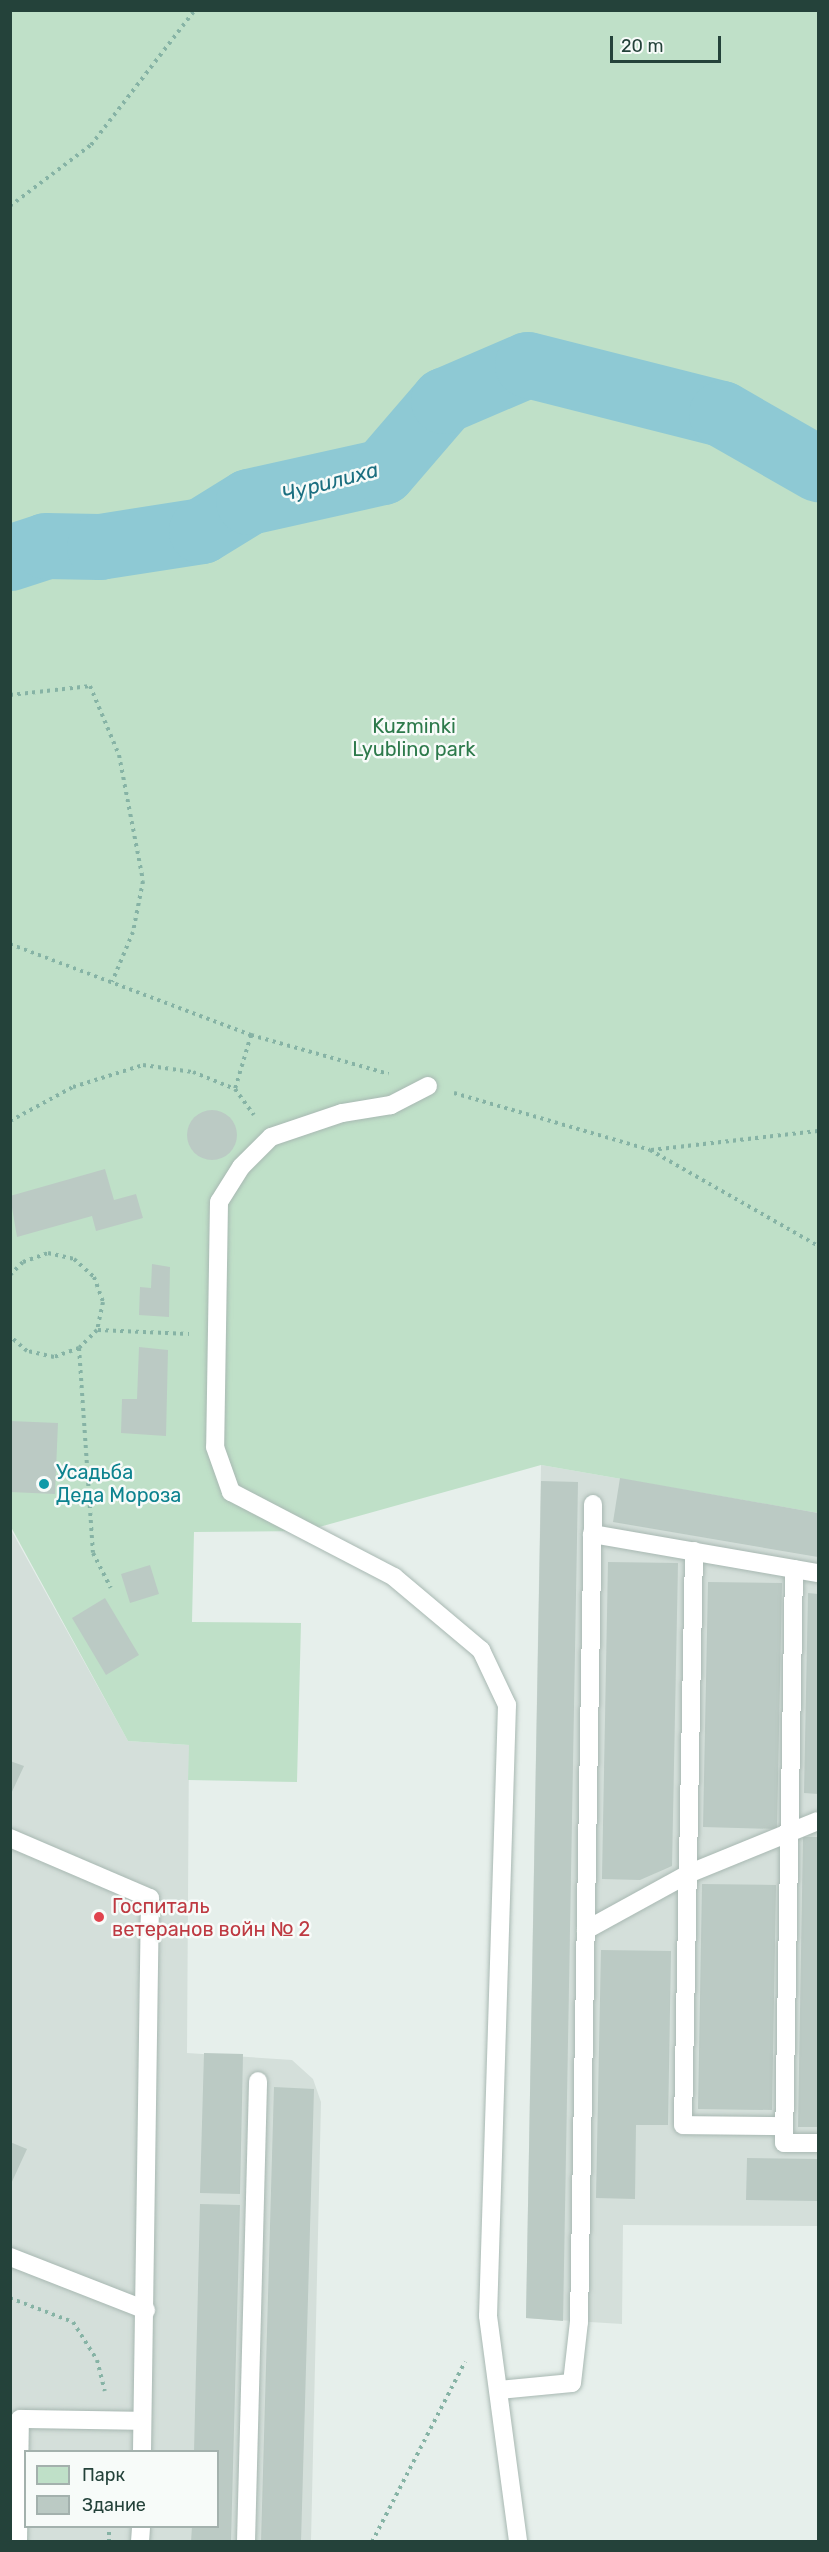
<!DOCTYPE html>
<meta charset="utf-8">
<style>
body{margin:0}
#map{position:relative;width:829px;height:2552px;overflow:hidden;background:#e6efeb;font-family:Rubik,sans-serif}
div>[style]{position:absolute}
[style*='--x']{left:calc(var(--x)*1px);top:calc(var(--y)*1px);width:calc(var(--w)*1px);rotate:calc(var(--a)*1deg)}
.built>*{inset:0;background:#d4dfda}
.green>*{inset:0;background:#bfe0c8}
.river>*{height:66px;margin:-33px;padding:0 33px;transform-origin:33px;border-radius:33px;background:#8ec9d4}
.building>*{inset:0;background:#bbcac4}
.round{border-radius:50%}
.path>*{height:4px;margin-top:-2px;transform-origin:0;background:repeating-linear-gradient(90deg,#86b3a5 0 3px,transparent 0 7.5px)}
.roads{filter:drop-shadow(0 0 2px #a8b8b2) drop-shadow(0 0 2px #a8b8b2)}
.service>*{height:18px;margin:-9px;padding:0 9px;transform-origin:9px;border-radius:9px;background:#fff}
.dots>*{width:16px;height:16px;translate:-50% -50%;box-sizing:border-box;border:3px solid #f7fbf9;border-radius:50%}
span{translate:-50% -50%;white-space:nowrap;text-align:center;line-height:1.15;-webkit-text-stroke:5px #f7fbf9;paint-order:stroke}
.park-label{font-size:20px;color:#2d7a4b}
.culture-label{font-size:20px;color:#0d838f}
.left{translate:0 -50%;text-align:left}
.health-label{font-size:20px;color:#be3a42}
.water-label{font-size:21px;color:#1c6f80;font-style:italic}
.frame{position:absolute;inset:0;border:12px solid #24423a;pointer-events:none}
.legend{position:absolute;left:24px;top:2450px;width:195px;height:78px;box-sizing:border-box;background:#f7fbf9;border:2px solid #a3b1ad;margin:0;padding:8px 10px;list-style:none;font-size:18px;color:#24423a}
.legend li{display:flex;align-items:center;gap:12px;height:30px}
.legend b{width:30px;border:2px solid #a3b1ad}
.scale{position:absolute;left:610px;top:36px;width:111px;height:27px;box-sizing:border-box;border:3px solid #24423a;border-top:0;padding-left:8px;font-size:18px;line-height:21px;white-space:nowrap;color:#24423a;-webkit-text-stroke:4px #f7fbf9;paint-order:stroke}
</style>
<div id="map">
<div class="built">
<i style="clip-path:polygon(541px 1465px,818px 1513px,818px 2226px,623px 2225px,622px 2324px,526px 2318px)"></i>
<i style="clip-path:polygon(evenodd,10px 1528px,128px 1741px,189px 1745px,187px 2053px,292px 2060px,313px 2079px,321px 2102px,311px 2541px,11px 2541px,10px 1528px,26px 2452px,218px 2452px,218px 2526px,26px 2526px,26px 2452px)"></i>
</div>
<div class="green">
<i style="clip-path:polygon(10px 11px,818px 11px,818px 1513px,541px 1465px,305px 1531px,194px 1532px,192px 1622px,301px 1623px,297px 1782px,188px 1780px,189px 1745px,128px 1741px,11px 1527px)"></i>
</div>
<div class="river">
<i style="--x:10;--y:558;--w:38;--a:-18"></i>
<i style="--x:46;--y:546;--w:54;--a:1.1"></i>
<i style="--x:100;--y:547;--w:103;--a:-8.9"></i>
<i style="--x:202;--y:531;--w:55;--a:-31.7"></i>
<i style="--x:249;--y:502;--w:137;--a:-12.6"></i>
<i style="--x:383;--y:472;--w:94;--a:-49.3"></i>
<i style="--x:444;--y:401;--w:91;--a:-23.2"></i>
<i style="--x:528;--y:365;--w:200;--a:14.2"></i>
<i style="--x:722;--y:414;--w:111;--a:29.8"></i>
</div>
<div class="building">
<i class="round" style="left:187px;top:1110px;width:50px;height:50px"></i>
<i style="clip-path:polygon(105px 1169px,114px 1200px,136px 1194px,143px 1218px,96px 1231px,92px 1216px,17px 1237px,10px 1196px)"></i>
<i style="clip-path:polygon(152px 1264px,170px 1267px,169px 1317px,139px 1315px,140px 1287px,151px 1288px)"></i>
<i style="clip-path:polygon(139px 1347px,168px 1350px,166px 1436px,121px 1433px,122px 1399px,137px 1399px)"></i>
<i style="clip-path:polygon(10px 1421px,58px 1423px,55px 1494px,10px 1492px)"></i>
<i style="clip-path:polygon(620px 1478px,818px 1513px,818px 1557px,613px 1522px)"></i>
<i style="clip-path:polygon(541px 1481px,578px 1482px,563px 2321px,526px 2318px)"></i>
<i style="clip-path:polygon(608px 1562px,678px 1563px,672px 1866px,640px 1880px,602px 1879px)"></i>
<i style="clip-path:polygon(150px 1565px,159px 1594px,130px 1603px,121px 1574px)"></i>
<i style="clip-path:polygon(708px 1582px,782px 1583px,777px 1829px,703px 1827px)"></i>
<i style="clip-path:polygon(808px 1593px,818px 1594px,818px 1794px,804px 1793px)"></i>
<i style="clip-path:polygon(105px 1598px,139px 1655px,106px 1675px,72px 1618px)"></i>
<i style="clip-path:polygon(10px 1761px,24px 1766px,10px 1796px)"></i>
<i style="clip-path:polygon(803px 1837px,818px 1837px,818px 2127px,798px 2127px)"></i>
<i style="clip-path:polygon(702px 1884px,776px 1885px,772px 2110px,698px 2109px)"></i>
<i style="clip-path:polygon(601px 1950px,671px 1951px,668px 2125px,636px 2125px,635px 2199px,596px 2198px)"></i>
<i style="clip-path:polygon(204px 2053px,243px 2054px,240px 2194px,200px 2193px)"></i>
<i style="clip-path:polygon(274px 2087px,314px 2089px,301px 2542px,261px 2542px)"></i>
<i style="clip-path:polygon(10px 2142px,27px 2149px,10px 2186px)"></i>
<i style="clip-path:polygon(747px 2158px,818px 2159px,818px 2201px,746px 2200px)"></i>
<i style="clip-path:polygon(200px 2204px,240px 2205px,231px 2542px,191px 2542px,192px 2526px,218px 2526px,218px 2452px,194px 2452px)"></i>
</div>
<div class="path">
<i style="--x:10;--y:206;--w:101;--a:-37"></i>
<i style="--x:91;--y:145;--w:170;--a:-52.4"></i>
<i style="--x:10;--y:695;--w:81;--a:-6.4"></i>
<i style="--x:90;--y:686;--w:75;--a:67.2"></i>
<i style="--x:119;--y:755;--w:128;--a:79.2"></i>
<i style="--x:143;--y:881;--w:52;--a:101.1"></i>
<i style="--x:133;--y:932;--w:54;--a:112.8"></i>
<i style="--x:10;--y:944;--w:258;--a:20.7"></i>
<i style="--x:251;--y:1035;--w:143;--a:15.8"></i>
<i style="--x:251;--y:1035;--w:56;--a:106.5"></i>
<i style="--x:235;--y:1089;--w:32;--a:54"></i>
<i style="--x:454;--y:1093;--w:204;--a:16.2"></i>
<i style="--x:650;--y:1150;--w:193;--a:29.7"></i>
<i style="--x:10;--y:1121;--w:72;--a:-28.4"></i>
<i style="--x:73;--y:1087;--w:73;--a:-17.4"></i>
<i style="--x:143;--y:1065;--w:50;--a:8"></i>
<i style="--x:193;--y:1072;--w:45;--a:22"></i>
<i style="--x:651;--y:1150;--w:168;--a:-6.5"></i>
<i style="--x:10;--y:1275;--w:18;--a:-45"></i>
<i style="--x:23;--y:1262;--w:27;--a:-20"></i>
<i style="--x:48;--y:1253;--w:27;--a:13"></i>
<i style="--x:74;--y:1259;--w:27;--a:42"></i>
<i style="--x:94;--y:1277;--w:27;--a:70"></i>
<i style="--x:103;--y:1302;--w:29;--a:102"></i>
<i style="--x:97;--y:1330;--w:25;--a:135"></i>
<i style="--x:79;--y:1348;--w:27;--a:160"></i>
<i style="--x:54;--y:1357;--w:28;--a:-167"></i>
<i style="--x:27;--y:1351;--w:23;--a:-139"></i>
<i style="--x:98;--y:1330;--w:91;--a:2.5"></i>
<i style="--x:79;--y:1348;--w:205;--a:86.1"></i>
<i style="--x:93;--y:1553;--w:39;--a:63"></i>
<i style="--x:10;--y:2298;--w:67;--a:20.9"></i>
<i style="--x:73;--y:2322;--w:45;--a:57.7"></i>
<i style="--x:97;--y:2360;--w:32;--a:76"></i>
<i style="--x:109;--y:2542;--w:16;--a:-90"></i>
<i style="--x:372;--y:2542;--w:203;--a:-62.7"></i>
</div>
<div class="roads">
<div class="service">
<i style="--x:428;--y:1086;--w:42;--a:152.8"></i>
<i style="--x:391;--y:1105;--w:50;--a:170.7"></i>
<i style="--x:342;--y:1113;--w:75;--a:161.3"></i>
<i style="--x:271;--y:1137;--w:42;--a:135"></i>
<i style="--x:241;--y:1167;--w:41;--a:122.2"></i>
<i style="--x:219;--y:1202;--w:245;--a:90.9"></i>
<i style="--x:215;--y:1447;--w:48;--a:70.4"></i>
<i style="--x:231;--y:1492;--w:184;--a:27.5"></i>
<i style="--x:394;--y:1577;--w:114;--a:40"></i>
<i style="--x:481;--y:1650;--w:61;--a:64.7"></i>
<i style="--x:507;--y:1705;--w:611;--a:91.78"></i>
<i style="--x:488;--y:2316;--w:228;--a:82.4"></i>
<i style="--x:592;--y:1534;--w:229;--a:9.8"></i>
<i style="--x:694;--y:1551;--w:574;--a:91.1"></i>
<i style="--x:683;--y:2125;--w:101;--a:0.6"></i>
<i style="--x:794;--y:1569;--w:574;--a:91"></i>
<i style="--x:784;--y:2143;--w:34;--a:0"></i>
<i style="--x:10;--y:1838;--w:152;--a:23.2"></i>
<i style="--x:150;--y:1898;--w:554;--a:90.83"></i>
<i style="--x:586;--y:1930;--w:116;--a:-28.8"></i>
<i style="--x:688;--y:1874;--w:140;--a:-22.2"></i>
<i style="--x:10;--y:2257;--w:146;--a:21.3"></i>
<i style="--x:499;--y:2390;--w:73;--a:-5.5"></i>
<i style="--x:572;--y:2383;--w:61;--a:-83.5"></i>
<i style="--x:579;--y:2322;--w:818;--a:-89.02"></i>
<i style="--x:18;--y:2542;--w:123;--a:-89.1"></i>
<i style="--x:20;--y:2419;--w:122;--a:0.9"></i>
<i style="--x:140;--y:2542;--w:16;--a:-86"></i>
<i style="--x:246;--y:2542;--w:461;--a:-88.5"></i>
</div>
</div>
<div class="dots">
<i style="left:44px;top:1484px;background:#0f9aa8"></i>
<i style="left:99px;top:1917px;background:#e0444e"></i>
</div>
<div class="park-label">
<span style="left:414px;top:738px">Kuzminki<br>Lyublino park</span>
</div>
<div class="culture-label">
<span class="left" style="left:56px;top:1484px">Усадьба<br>Деда Мороза</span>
</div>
<div class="health-label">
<span class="left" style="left:112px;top:1918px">Госпиталь<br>ветеранов войн № 2</span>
</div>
<div class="water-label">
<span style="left:330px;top:482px;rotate:-15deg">Чурилиха</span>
</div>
<div class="frame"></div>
<ul class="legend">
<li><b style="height:16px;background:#bfe0c8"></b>Парк</li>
<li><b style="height:16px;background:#bbcac4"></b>Здание</li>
</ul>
<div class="scale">20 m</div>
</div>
